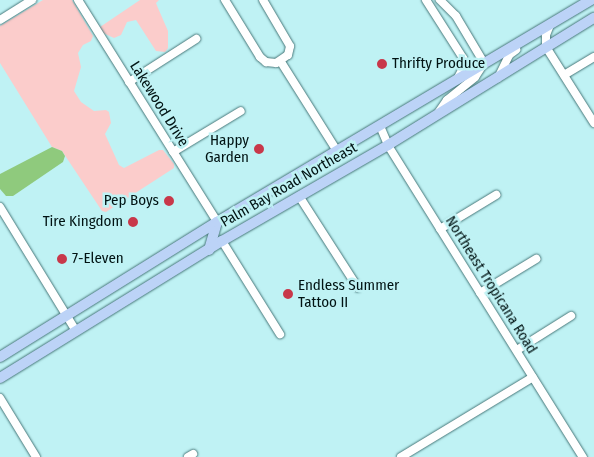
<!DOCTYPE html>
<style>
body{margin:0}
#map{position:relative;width:594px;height:457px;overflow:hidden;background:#bff2f4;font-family:"Fira Sans Condensed",sans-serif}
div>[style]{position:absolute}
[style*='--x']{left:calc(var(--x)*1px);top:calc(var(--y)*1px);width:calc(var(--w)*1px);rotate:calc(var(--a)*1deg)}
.green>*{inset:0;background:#fbcccb}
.water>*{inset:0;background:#8fca7d}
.roads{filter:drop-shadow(0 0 1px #48787a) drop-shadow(0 0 1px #48787a)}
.minor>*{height:8px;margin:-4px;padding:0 4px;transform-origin:4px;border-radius:4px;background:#fff}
.major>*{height:10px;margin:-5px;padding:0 5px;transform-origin:5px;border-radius:5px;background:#bcd3f7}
.dots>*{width:14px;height:14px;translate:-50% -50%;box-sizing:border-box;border:2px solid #bff2f4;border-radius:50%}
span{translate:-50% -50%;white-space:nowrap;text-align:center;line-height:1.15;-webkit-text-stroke:5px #bff2f4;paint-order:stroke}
.poi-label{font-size:15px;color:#011313}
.left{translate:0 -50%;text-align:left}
.right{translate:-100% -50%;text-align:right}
.street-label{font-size:15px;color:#011313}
</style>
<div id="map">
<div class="green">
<i style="clip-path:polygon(43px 0,72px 0,93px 36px,91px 41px,83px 45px,78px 53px,81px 67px,74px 91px,81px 102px,94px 111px,106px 110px,109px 112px,111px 123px,105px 134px,119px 165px,124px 168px,159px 150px,163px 150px,174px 164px,174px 168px,106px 212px,102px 211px,62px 151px,52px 147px,0 63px,0 26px)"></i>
<i style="clip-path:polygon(140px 0,159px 0,156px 3px,158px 8px,168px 31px,168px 48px,165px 52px,156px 51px,136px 20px,127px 22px,121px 35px,114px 38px,103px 33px,100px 27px)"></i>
</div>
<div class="water">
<i style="clip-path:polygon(52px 147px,62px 151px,65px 156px,63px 162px,13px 196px,6px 196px,0 189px,0 174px)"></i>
</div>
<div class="roads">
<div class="minor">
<i style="--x:78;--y:0;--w:262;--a:57.9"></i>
<i style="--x:225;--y:0;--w:67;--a:58.4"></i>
<i style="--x:260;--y:57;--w:8;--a:40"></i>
<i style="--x:266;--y:62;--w:10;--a:6"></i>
<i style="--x:276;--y:63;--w:14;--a:-34"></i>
<i style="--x:288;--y:55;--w:9;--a:-77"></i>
<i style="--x:290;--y:46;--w:53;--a:-120.4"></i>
<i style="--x:426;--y:0;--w:69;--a:57.5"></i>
<i style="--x:463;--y:58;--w:8;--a:83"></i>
<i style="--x:464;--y:66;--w:13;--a:117"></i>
<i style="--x:0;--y:20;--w:38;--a:-32"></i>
<i style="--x:550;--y:25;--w:11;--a:112"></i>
<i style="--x:546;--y:35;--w:12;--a:90"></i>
<i style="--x:546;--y:47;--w:90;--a:57.7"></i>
<i style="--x:281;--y:62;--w:105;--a:57.8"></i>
<i style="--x:564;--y:75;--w:35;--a:-31"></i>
<i style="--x:498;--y:78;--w:25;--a:-64"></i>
<i style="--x:509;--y:55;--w:9;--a:-36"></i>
<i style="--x:129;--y:82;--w:80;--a:-32.7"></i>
<i style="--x:438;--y:113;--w:16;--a:-55"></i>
<i style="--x:447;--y:100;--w:36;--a:-39"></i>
<i style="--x:475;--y:77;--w:17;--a:-57"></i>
<i style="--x:484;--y:63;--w:55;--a:-120.8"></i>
<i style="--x:456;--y:16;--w:23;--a:-135"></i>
<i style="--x:380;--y:126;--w:23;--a:67"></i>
<i style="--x:389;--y:147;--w:366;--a:58"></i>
<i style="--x:173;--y:152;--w:79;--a:-31.1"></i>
<i style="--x:299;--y:196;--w:109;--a:57.3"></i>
<i style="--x:0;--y:207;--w:145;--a:58.5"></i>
<i style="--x:440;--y:229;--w:66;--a:-31.3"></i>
<i style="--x:222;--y:241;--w:110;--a:58.1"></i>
<i style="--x:480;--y:293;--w:66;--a:-31.3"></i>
<i style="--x:517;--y:350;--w:64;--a:-32.2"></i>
<i style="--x:0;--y:398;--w:69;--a:58.6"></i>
<i style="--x:188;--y:457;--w:6;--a:-31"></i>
<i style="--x:401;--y:457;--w:154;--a:-31.2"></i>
</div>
<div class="major">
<i style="--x:209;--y:250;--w:29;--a:-74"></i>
<i style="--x:0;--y:357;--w:256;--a:-31.9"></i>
<i style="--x:217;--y:222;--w:435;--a:-30.7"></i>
<i style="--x:0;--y:378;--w:261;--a:-31.7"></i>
<i style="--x:222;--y:241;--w:192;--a:-30"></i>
<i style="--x:388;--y:145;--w:242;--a:-31.7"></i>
</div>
</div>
<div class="dots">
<i style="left:382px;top:64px;background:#c8384a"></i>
<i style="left:259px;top:149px;background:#c8384a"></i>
<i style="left:169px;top:201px;background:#c8384a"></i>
<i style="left:133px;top:222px;background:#c8384a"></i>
<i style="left:62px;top:259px;background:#c8384a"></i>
<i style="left:288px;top:294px;background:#c8384a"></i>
</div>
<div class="poi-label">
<span class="left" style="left:392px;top:64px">Thrifty Produce</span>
<span class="right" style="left:249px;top:149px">Happy<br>Garden</span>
<span class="right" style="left:159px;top:201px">Pep Boys</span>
<span class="right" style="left:123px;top:222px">Tire Kingdom</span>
<span class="left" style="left:72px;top:259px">7-Eleven</span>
<span class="left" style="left:298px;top:294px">Endless Summer<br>Tattoo II</span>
</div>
<div class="street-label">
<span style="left:159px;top:104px;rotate:58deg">Lakewood Drive</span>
<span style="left:289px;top:185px;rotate:-30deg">Palm Bay Road Northeast</span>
<span style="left:491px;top:285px;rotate:58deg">Northeast Tropicana Road</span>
</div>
</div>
